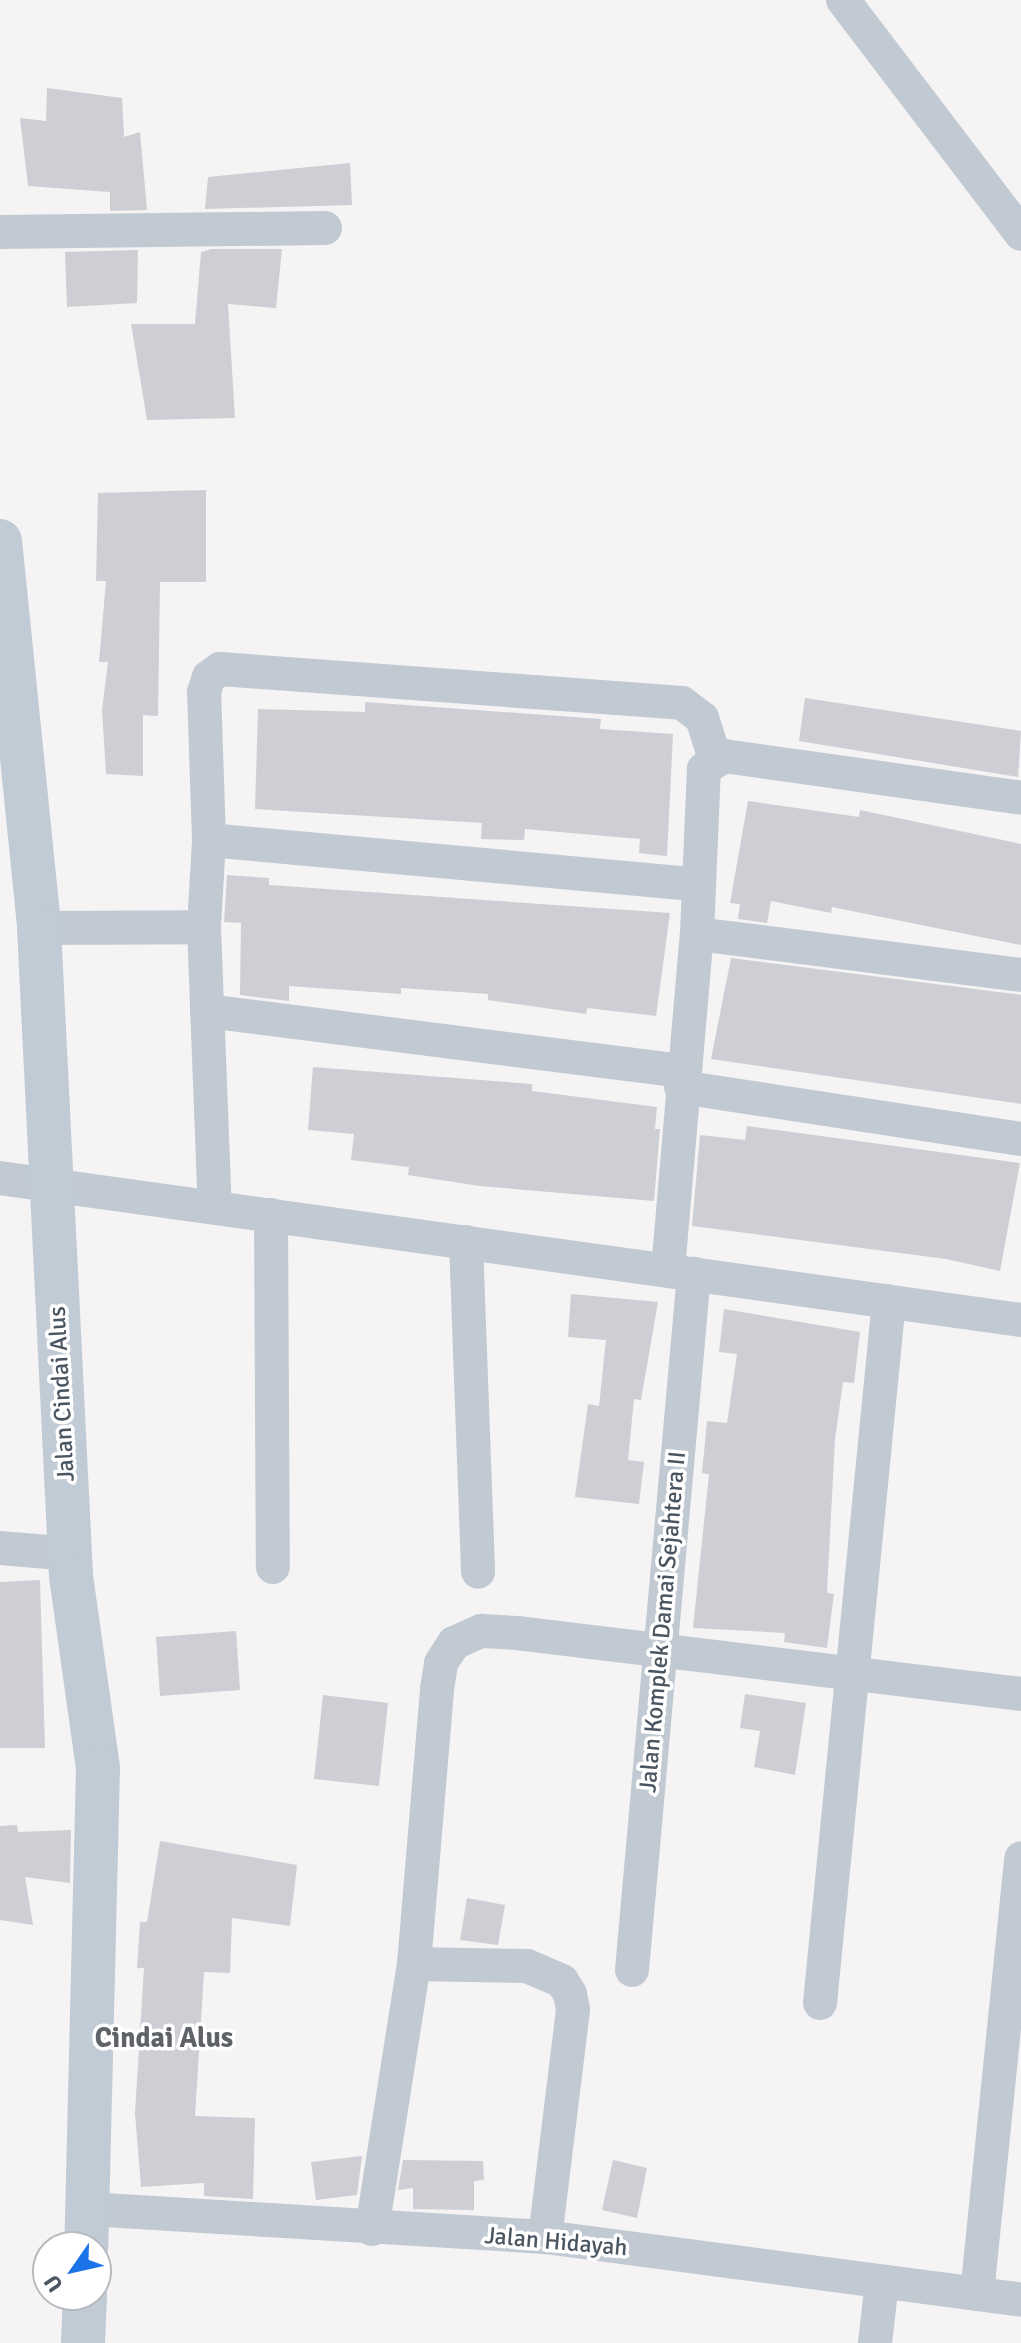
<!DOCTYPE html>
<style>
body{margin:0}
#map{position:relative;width:1021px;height:2343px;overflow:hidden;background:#f5f3f3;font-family:Signika,sans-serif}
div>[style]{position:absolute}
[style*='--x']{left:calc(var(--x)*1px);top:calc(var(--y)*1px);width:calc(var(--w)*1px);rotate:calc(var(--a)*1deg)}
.building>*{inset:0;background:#cdcfd5}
.street>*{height:34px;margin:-17px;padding:0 17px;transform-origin:17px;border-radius:17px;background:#c1cad2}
.secondary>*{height:44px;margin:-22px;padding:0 22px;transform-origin:22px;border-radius:22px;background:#c1cbd6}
span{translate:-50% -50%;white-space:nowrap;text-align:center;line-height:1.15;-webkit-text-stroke:7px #fff;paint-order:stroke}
.street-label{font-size:24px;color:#4a5661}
.quarter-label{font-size:28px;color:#5f6368;font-weight:700}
.north{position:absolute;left:32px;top:2231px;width:80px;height:80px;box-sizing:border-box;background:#fff;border:2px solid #b7bbc0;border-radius:50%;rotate:236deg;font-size:22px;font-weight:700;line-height:32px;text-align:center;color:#4a5661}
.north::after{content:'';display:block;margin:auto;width:28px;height:36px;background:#1a73e8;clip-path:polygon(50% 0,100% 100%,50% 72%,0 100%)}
</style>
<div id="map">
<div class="building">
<i style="clip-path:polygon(47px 88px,122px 98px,124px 137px,140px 132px,147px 210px,110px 211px,110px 192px,28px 186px,20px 118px,46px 121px)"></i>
<i style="clip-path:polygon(350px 163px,352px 205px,205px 209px,208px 177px)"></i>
<i style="clip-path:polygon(212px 249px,282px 249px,276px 308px,228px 304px,235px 418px,147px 420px,131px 324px,195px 324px,201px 252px)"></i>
<i style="clip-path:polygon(138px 250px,137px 303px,67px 307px,65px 252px)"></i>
<i style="clip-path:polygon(206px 490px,206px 582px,160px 582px,158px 716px,143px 715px,143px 776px,106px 774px,102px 710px,108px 662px,99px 662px,106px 581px,96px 581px,98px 493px)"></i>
<i style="clip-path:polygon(805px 698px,1021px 731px,1018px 777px,799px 741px)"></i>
<i style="clip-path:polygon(365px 702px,601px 719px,600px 729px,673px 734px,667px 856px,639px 853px,640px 839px,525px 829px,524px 840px,481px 839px,482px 823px,255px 809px,258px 709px,365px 712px)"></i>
<i style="clip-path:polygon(748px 801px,859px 817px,860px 810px,1021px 844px,1021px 945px,832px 907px,831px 913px,771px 901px,767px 923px,738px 919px,740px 904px,730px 903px)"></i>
<i style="clip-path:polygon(227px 875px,269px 878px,269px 885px,670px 913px,656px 1016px,587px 1008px,586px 1014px,488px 1000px,488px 994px,401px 988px,401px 994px,289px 986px,289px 1001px,240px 995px,241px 923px,224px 922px)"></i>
<i style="clip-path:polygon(731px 958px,1021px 995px,1021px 1104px,711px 1059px)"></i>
<i style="clip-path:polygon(313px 1067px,532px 1084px,532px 1091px,657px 1107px,655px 1129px,660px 1129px,654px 1201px,480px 1186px,408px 1175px,409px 1167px,351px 1160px,354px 1134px,308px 1130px)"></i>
<i style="clip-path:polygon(747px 1126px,1020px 1163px,1000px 1271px,946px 1259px,692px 1226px,700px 1135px,745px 1140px)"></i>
<i style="clip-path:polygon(571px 1294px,658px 1302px,641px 1400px,634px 1399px,628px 1460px,644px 1462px,639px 1504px,575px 1497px,588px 1404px,599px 1406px,606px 1340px,568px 1337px)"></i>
<i style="clip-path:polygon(724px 1309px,860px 1332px,854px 1383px,843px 1382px,835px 1439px,827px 1593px,834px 1594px,827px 1648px,784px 1642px,785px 1633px,693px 1628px,709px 1474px,702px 1473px,707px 1421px,727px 1423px,737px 1354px,719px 1352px)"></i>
<i style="clip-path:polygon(40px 1580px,45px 1748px,0 1748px,0 1582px)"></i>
<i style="clip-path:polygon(236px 1631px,240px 1690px,160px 1696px,156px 1637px)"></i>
<i style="clip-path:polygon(745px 1694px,806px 1703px,795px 1775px,754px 1767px,760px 1731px,740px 1728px)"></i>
<i style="clip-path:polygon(323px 1695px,388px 1703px,379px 1786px,314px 1779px)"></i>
<i style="clip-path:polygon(17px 1825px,18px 1832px,71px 1830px,70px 1883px,25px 1877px,33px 1925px,0 1920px,0 1826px)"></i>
<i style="clip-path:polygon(160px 1841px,297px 1865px,290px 1926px,232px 1918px,230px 1973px,204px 1972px,195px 2116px,255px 2118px,253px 2199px,204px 2196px,204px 2183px,141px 2187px,135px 2113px,144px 1968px,137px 1968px,140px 1922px,147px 1922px)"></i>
<i style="clip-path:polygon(467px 1898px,505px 1905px,498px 1945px,460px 1940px)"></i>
<i style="clip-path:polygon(362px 2156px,357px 2195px,316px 2200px,311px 2162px)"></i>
<i style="clip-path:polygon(403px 2160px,483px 2161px,484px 2180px,474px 2181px,474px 2210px,413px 2209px,413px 2188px,398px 2190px)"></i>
<i style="clip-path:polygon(613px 2160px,647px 2168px,637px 2218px,602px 2210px)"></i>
</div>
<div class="street">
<i style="--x:843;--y:0;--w:294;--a:52.7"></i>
<i style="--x:0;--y:232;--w:325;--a:-0.7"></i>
<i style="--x:209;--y:840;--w:148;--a:-91.9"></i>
<i style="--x:204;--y:692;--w:16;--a:-72"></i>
<i style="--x:209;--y:677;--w:14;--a:-36"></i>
<i style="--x:220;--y:669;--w:463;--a:4.2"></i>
<i style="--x:682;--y:703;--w:25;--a:37"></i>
<i style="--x:702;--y:718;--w:43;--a:72.4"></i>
<i style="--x:204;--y:927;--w:280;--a:87.8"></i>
<i style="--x:39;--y:928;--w:165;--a:-0.3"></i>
<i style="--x:204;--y:927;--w:87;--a:-86.7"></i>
<i style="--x:209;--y:840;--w:492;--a:5.2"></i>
<i style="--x:697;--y:934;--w:327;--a:7.2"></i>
<i style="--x:207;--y:1011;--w:480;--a:7.2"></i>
<i style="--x:681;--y:1087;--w:344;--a:8.7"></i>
<i style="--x:0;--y:1178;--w:1031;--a:7.92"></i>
<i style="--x:271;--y:1215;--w:352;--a:89.7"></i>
<i style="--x:466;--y:1242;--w:330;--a:87.9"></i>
<i style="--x:668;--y:1270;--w:337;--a:-85.1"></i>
<i style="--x:697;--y:934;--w:165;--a:-87.6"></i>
<i style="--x:704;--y:769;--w:24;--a:-33"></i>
<i style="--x:724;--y:756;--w:300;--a:8"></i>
<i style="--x:0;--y:1548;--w:71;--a:4.8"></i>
<i style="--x:414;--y:1964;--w:113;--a:1"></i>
<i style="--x:527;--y:1966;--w:38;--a:23"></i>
<i style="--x:562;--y:1981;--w:15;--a:58"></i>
<i style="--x:570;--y:1994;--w:16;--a:79"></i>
<i style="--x:573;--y:2010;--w:229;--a:97"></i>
<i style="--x:632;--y:1970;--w:699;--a:-84.91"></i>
<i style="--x:820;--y:2003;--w:705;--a:-84.39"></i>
<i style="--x:88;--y:2209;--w:458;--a:3.5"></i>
<i style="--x:545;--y:2237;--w:480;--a:7.5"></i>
<i style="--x:372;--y:2229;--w:268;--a:-81"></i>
<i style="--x:414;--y:1964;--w:276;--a:-85.2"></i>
<i style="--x:437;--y:1689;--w:26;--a:-81"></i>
<i style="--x:441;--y:1663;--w:24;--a:-57"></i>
<i style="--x:454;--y:1643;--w:30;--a:-24"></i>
<i style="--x:481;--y:1631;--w:36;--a:3"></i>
<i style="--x:517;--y:1633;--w:508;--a:6.9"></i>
<i style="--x:977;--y:2294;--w:438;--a:-84.2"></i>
<i style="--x:875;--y:2343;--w:61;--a:-83.5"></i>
</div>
<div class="secondary">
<i style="--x:0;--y:541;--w:389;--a:84.2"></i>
<i style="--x:39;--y:928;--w:649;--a:87.17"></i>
<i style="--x:71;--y:1576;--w:194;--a:82"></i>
<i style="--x:98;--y:1768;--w:479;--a:91.4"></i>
<i style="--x:83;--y:2343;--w:48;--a:-87.6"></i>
</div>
<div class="street-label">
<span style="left:62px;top:1394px;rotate:-93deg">Jalan Cindai Alus</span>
<span style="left:663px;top:1622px;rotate:-85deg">Jalan Komplek Damai Sejahtera II</span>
<span style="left:556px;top:2242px;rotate:5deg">Jalan Hidayah</span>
</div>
<div class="quarter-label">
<span style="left:164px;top:2038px">Cindai Alus</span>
</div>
<div class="north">U</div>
</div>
